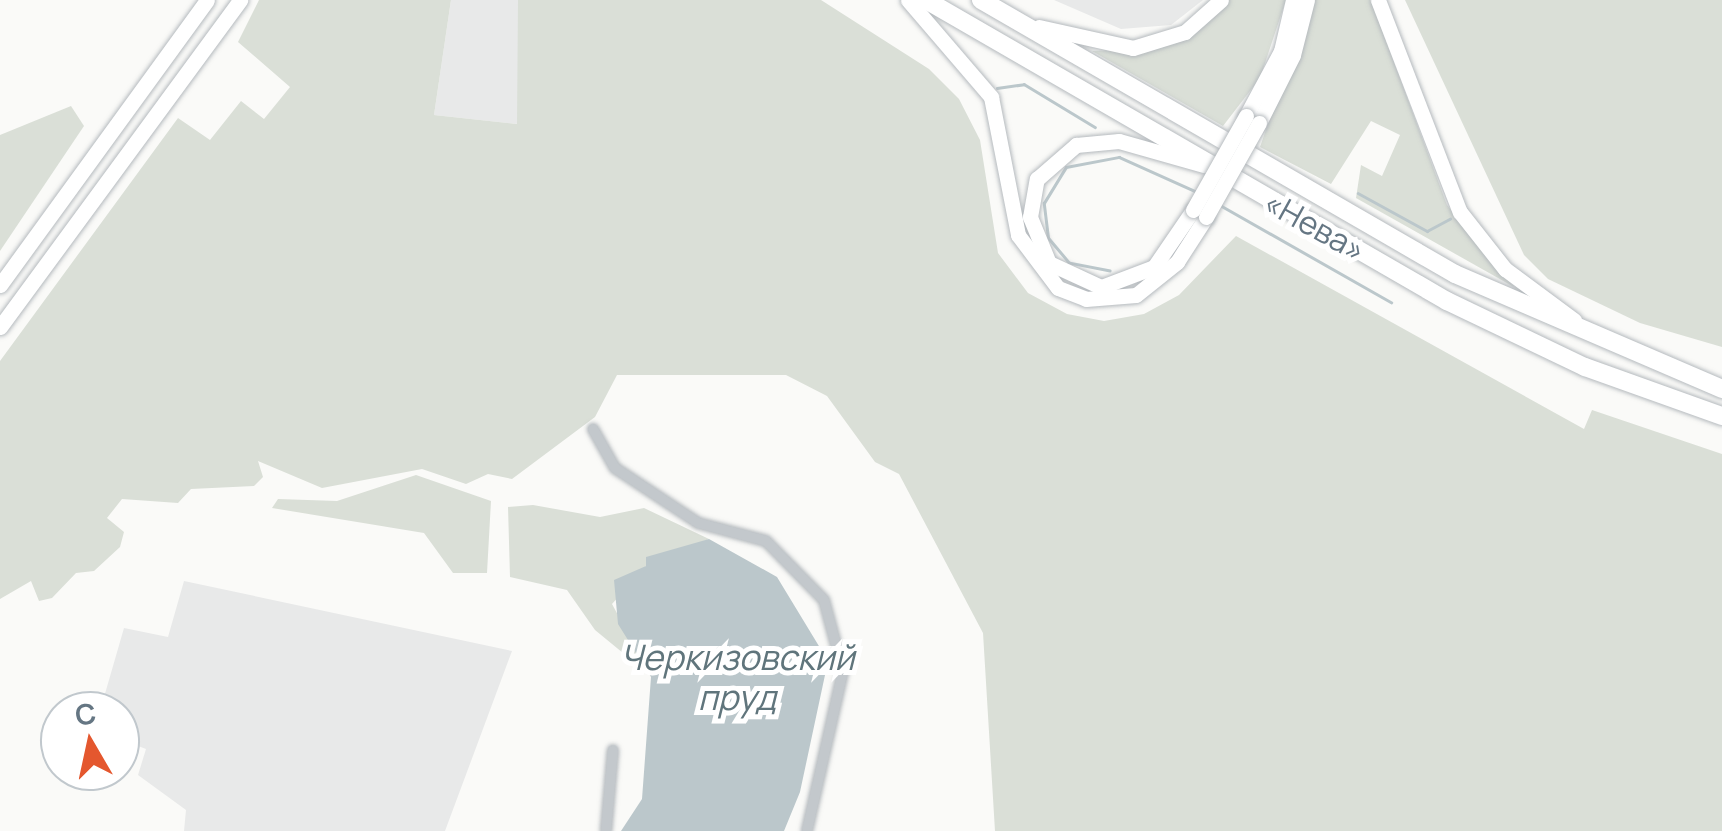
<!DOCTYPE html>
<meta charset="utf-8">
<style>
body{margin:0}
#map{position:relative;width:1722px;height:831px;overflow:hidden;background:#fafaf8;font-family:Manrope,sans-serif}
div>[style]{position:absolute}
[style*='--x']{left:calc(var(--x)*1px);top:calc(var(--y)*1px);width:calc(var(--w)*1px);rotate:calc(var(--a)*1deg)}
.built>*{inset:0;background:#e8e9e9}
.green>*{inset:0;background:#dadfd7}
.water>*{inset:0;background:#bbc7cb}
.stream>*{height:2.5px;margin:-1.25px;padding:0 1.25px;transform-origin:1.25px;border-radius:1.25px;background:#bbc7cb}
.roads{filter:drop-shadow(0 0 2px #b5babe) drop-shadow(0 0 2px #b5babe)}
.minor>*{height:10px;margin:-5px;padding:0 5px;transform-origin:5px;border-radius:5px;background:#c3c8cc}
.primary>*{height:15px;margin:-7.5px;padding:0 7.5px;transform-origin:7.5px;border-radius:7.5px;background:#fff}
.motorway>*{height:18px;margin:-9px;padding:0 9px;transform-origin:9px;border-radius:9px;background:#fff}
.bridges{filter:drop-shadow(0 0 2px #b5babe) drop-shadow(0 0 2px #b5babe)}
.primary-bridge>*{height:15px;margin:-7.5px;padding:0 7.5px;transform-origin:7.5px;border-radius:7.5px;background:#fff}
span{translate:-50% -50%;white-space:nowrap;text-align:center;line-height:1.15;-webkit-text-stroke:10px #fff;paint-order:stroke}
.street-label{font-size:32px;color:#657683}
.water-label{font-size:35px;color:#60757c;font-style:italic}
.north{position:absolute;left:40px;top:691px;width:100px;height:100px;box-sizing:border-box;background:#fff;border:2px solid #c1c8cd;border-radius:50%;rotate:351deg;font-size:28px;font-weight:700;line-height:40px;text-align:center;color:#657683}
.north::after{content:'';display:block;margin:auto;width:35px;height:45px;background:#e4572e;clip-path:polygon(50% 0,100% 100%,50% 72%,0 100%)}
</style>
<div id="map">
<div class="built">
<i style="clip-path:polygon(451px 0,518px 0,518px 124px,434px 115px)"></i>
<i style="clip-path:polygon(1054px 0,1203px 0,1171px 25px,1121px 29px)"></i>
<i style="clip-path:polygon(184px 581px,512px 651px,445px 831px,184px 831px,186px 810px,138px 775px,146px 749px,120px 739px,120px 711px,100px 711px,124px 628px,168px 637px)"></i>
</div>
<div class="green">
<i style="clip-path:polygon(259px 0,451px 0,434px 115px,517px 124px,518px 0,821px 0,929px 69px,959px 99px,980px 140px,998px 253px,1028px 293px,1067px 314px,1104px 321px,1144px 314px,1179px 295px,1236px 236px,1584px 429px,1592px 410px,1722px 454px,1722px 831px,995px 831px,983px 633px,899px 474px,875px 462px,827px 396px,786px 375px,617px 375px,595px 417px,512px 479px,488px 474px,466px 484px,422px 469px,322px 488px,258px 461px,263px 477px,254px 486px,191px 489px,178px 503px,122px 499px,107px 518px,124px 532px,120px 547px,94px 571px,76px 573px,52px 598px,39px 601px,31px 581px,0 599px,0 361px,178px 118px,210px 140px,241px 101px,264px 119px,290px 87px,238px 42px)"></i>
<i style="clip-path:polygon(1228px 0,1286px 0,1260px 78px,1223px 126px,1092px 51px,1160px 48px,1206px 24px)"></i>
<i style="clip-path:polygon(1311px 0,1371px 0,1447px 205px,1514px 287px,1356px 198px,1361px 165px,1382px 176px,1400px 135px,1371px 121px,1331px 184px,1260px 147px)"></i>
<i style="clip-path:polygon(1405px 0,1722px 0,1722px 347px,1640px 323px,1548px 279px,1524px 255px)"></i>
<i style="clip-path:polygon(71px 106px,84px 126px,0 251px,0 135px)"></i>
<i style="clip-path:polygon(416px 475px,491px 501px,487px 573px,453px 573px,424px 533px,272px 508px,278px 499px,337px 501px)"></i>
<i style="clip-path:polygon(533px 505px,600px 517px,644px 508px,709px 539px,646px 566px,612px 604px,651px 676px,595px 630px,567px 590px,510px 577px,508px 507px)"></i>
</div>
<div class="water">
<i style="clip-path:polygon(709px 539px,777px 577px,828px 661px,800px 792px,784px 831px,621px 831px,642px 799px,651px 677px,618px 624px,614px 580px,646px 566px,646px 557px)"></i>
</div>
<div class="stream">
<i style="--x:997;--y:88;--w:27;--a:-8"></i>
<i style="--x:1024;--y:84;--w:83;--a:31.2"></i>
<i style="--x:1358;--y:193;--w:79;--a:28.8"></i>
<i style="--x:1427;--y:231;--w:26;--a:-28"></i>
<i style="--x:1220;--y:205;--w:197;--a:29.6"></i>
<i style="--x:1110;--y:271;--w:42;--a:-169"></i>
<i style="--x:1069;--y:263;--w:33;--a:-130"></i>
<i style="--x:1048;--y:238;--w:35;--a:-97"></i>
<i style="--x:1044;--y:203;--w:42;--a:-58.6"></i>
<i style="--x:1066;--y:167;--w:54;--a:-10.7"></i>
<i style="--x:1119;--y:157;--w:83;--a:24.1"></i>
</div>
<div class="roads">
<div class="minor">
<i style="--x:593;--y:429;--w:45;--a:60.6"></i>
<i style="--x:615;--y:468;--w:100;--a:33.5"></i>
<i style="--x:698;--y:523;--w:70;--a:14.8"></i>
<i style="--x:766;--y:541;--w:83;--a:45.5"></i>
<i style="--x:824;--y:600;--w:73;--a:75"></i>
<i style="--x:843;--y:671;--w:164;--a:102.7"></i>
<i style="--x:606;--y:831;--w:81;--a:-85.1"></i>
</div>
<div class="primary">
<i style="--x:908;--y:0;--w:128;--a:49.4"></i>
<i style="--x:991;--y:97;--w:141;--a:78.9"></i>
<i style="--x:1018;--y:235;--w:66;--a:53"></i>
<i style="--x:1058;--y:288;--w:30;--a:21"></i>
<i style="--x:1086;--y:299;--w:50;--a:-4.6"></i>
<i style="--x:1136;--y:295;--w:53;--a:-38.8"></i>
<i style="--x:1177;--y:262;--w:54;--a:-57.2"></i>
<i style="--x:1378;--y:0;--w:227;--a:68.9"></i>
<i style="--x:1460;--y:212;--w:73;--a:51.7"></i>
<i style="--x:1505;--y:269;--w:86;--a:36.5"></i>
<i style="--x:1039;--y:27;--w:96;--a:12.6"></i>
<i style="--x:1133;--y:48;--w:54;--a:-17.1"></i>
<i style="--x:1185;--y:32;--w:48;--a:-41.6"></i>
<i style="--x:1246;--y:116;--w:74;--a:-61.7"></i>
<i style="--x:1281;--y:51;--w:52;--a:-76.8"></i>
<i style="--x:1259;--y:123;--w:76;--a:-63.4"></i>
<i style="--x:1293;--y:55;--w:57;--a:-75.7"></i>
<i style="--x:1193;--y:210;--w:69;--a:124.4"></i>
<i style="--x:1154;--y:267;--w:57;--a:159.3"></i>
<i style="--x:1101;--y:287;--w:57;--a:-155.2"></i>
<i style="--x:1049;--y:263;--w:50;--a:-112.4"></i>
<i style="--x:1030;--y:217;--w:39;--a:-80"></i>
<i style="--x:1037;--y:179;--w:52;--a:-41.1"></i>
<i style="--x:1076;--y:145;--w:43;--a:-5.3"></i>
<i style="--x:1119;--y:141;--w:88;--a:15.8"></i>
<i style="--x:0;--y:285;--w:352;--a:-54"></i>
<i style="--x:0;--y:327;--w:406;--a:-53.7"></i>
</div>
<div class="motorway">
<i style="--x:926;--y:0;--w:602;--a:30.02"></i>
<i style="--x:1447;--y:301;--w:153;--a:25.6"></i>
<i style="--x:1585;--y:367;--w:145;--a:19.7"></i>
<i style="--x:981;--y:0;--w:547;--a:30.03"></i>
<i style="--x:1455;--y:274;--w:291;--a:23.3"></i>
</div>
</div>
<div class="bridges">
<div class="primary-bridge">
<i style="--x:1193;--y:210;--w:108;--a:-60.6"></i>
<i style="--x:1206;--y:217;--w:108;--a:-60.6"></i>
</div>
</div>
<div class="street-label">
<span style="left:1315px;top:226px;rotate:29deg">«Нева»</span>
</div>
<div class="water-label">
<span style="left:737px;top:677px">Черкизовский<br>пруд</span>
</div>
<div class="north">С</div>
</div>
